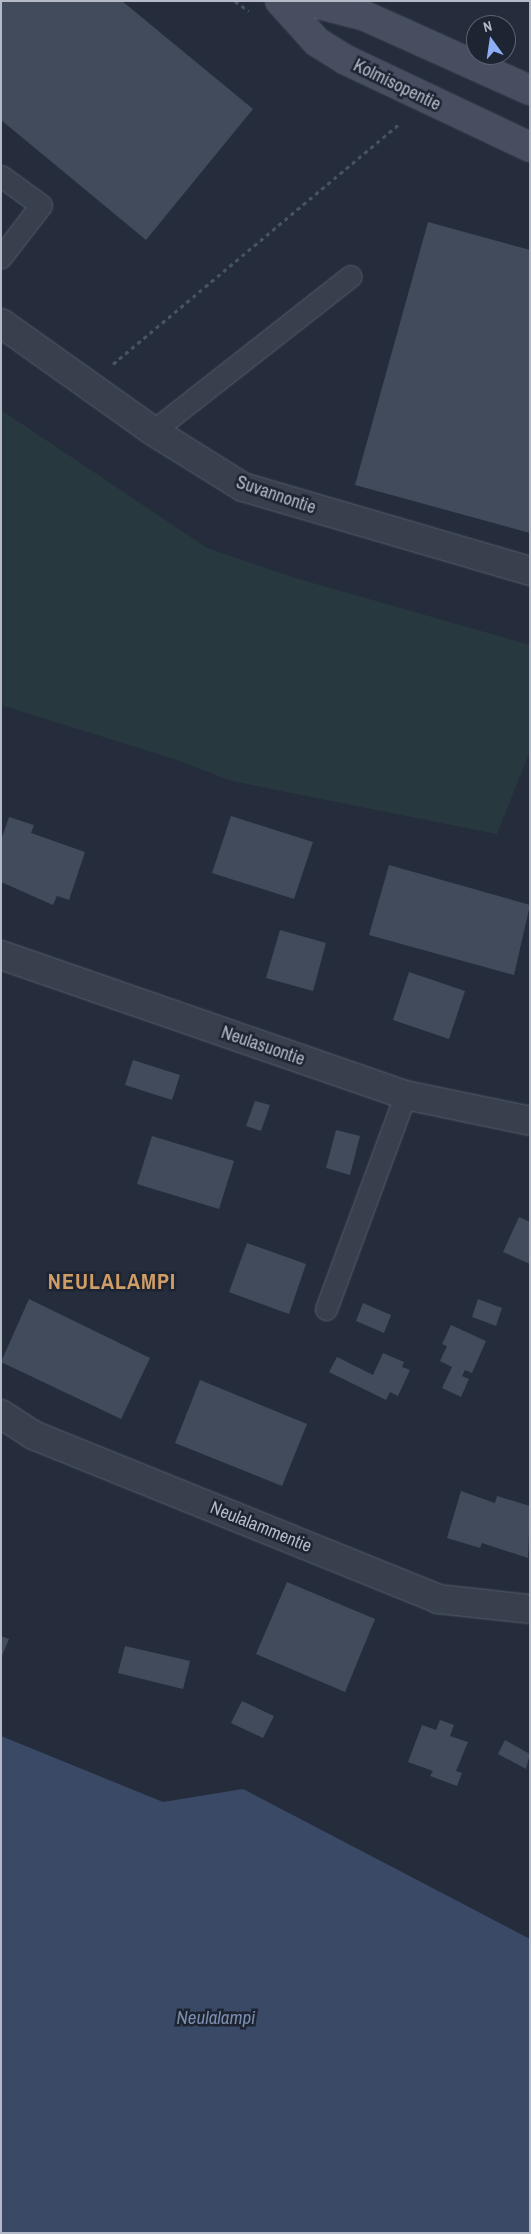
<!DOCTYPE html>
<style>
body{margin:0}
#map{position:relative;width:531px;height:2234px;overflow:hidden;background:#252d3d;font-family:"Archivo Narrow",sans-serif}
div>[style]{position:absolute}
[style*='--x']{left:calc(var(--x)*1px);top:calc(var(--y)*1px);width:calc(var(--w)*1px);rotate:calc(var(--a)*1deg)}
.green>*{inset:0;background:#27393e}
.water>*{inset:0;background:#3a4965}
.building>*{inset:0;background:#414b5c}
.path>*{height:3px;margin-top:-1.5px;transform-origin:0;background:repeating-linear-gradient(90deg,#44565b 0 4px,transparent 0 8px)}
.roads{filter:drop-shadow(0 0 1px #565d6b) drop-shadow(0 0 1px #565d6b)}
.service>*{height:21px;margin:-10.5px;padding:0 10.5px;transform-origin:10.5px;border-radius:10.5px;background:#383f4d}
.minor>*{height:28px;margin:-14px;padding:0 14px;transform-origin:14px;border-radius:14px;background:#383f4d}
.secondary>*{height:28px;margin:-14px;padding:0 14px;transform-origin:14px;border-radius:14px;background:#474e60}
span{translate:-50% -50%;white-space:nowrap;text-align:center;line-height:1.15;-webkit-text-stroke:5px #1d2432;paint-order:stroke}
.street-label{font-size:18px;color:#b4bac8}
.water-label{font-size:19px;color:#7c8eaf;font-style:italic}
.district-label{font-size:22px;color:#d19d66;font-weight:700;letter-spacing:1px}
.frame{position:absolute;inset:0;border:2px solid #b4bac8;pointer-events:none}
.north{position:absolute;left:466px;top:15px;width:50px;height:50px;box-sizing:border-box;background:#1d2432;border:1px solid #59606e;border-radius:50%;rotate:346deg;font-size:14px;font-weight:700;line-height:20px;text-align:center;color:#b4bac8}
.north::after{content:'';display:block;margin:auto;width:18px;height:22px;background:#8dadf5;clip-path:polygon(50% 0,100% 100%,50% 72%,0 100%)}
</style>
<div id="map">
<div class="green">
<i style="clip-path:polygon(1px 410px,207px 548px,295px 578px,530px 645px,530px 751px,497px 834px,232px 781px,171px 758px,1px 705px)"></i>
</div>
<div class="water">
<i style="clip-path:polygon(1px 1736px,163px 1802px,243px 1789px,530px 1939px,530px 2233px,1px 2233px)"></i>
</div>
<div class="building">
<i style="clip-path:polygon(1px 1px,122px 1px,253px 109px,146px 240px,1px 120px)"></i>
<i style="clip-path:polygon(428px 222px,530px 250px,530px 533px,355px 485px)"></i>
<i style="clip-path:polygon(231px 816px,313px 842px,294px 899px,212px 873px)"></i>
<i style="clip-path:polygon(9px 817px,34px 825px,31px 833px,85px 852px,69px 900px,57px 896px,53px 905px,1px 882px,1px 840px)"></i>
<i style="clip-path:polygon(389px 865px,530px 905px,514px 975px,369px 935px)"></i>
<i style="clip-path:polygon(280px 930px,326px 943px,313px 991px,266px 978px)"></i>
<i style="clip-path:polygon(409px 972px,465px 991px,449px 1039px,393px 1020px)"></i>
<i style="clip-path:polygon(133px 1060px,180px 1075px,172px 1100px,125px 1085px)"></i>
<i style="clip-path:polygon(255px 1101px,270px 1105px,261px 1131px,246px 1126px)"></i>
<i style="clip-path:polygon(336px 1130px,360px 1136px,350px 1175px,326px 1168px)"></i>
<i style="clip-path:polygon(152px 1136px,234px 1161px,219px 1209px,137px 1184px)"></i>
<i style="clip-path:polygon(519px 1217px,530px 1222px,530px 1264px,503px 1252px)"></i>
<i style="clip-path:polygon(247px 1243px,306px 1264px,289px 1314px,229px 1292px)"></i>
<i style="clip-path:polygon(29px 1299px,150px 1358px,121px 1419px,1px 1362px)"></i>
<i style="clip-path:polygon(478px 1299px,502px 1308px,496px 1326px,472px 1317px)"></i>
<i style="clip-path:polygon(363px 1303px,391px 1315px,384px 1333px,356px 1321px)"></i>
<i style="clip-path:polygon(451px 1325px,486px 1341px,472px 1373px,465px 1370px,462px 1376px,469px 1379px,461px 1397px,442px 1388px,452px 1367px,440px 1361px,447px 1346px,442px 1344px)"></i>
<i style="clip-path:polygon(383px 1353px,404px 1362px,402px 1367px,410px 1370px,398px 1396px,390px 1392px,386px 1400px,329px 1372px,337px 1357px,373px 1375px)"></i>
<i style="clip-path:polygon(200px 1380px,307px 1424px,282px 1486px,175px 1443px)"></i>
<i style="clip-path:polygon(461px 1491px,495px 1503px,497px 1496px,530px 1506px,528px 1558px,482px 1543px,480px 1548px,447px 1538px)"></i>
<i style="clip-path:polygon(287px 1582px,375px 1619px,345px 1692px,256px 1654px)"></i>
<i style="clip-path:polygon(1px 1636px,9px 1639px,1px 1658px)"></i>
<i style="clip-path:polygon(125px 1646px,190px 1661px,183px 1689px,118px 1673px)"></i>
<i style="clip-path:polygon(242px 1701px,274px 1716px,263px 1738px,231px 1723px)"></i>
<i style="clip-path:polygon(440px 1720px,454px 1725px,450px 1736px,468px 1742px,456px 1771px,462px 1773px,457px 1786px,430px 1776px,433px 1771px,408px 1762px,422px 1725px,436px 1730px)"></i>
<i style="clip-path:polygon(505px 1740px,530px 1754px,526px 1769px,498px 1754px)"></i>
</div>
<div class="path">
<i style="--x:235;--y:1;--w:17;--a:36"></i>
<i style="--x:113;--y:364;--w:376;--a:-40"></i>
</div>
<div class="roads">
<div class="service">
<i style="--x:1;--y:176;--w:49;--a:35.9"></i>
<i style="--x:41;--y:205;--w:66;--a:127.6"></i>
<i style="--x:153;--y:431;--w:251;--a:-38.1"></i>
<i style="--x:326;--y:1309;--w:228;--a:-69.7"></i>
</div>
<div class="minor">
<i style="--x:1;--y:323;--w:186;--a:35.4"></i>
<i style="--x:153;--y:431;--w:106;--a:31.9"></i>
<i style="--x:243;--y:487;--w:299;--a:16.3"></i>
<i style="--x:1;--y:955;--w:428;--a:19.1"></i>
<i style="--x:405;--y:1095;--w:128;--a:11.7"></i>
<i style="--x:1;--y:1414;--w:38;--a:33"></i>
<i style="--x:33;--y:1435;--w:437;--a:22"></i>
<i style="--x:438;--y:1599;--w:93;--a:6.2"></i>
</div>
<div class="secondary">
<i style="--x:280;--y:1;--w:55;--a:47.9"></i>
<i style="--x:317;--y:42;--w:32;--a:32"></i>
<i style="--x:344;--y:59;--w:206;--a:25.3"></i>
<i style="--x:307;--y:1;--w:60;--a:14.5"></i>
<i style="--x:365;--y:16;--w:181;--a:24.2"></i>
</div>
</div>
<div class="street-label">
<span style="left:397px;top:85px;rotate:26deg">Kolmisopentie</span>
<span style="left:276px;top:495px;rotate:19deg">Suvannontie</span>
<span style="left:263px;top:1046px;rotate:19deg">Neulasuontie</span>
<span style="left:261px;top:1527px;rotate:22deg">Neulalammentie</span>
</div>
<div class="water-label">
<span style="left:216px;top:2018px">Neulalampi</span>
</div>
<div class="district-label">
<span style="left:112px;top:1282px">NEULALAMPI</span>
</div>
<div class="frame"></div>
<div class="north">N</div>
</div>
